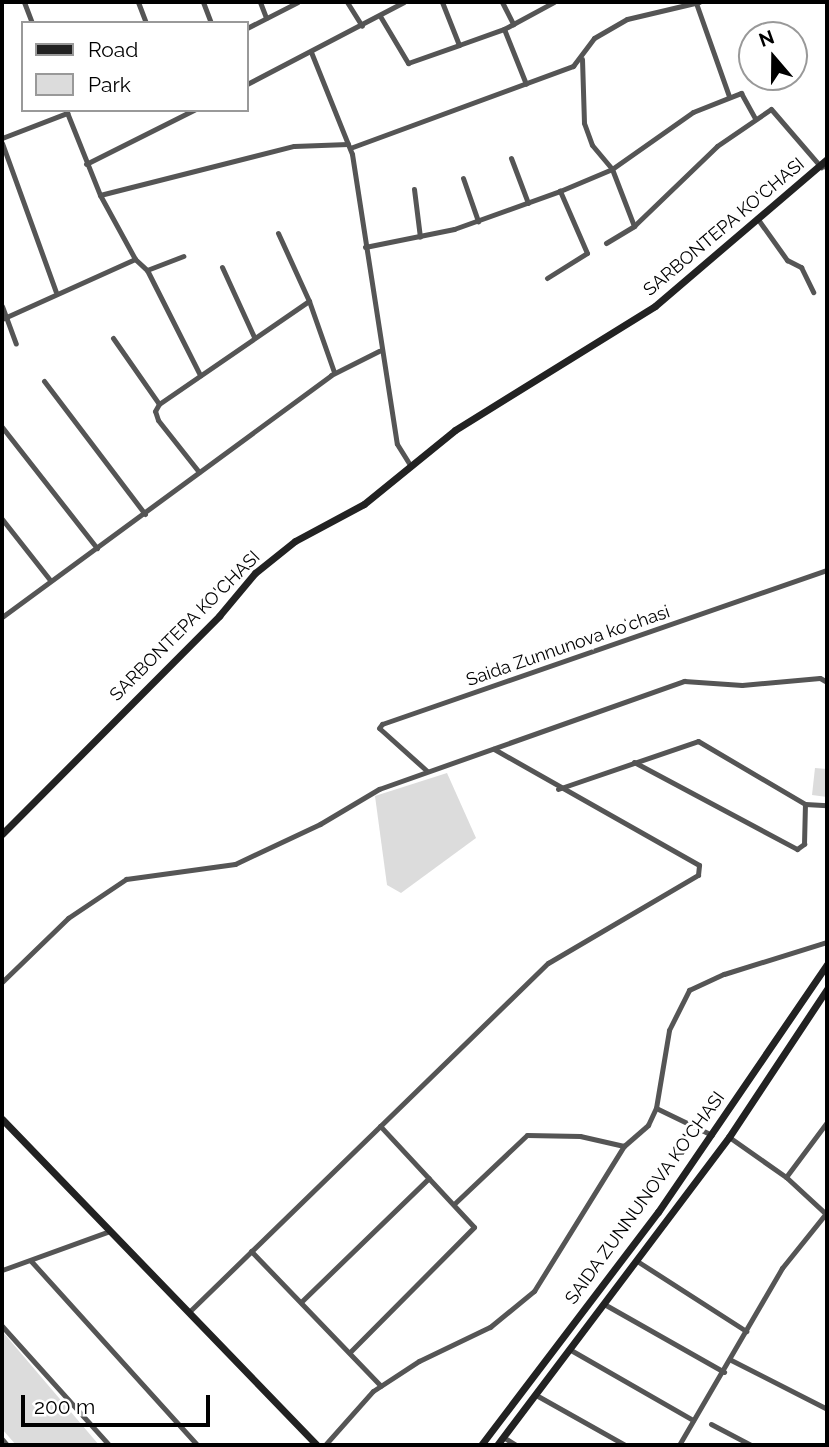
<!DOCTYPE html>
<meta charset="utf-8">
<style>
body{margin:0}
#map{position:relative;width:829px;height:1447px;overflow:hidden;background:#fff;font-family:Raleway,sans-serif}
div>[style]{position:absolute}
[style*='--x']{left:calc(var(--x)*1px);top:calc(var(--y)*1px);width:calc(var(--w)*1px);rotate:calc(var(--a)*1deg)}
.green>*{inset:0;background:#dcdcdc}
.street>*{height:5px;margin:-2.5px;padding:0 2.5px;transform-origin:2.5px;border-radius:2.5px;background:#555}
.secondary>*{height:7px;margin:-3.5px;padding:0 3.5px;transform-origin:3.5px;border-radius:3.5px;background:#222}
span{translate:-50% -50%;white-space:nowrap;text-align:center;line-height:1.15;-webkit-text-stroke:6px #fff;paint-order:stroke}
.street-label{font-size:18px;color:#000}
.frame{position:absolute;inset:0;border:4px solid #000;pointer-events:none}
.legend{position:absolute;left:21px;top:21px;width:228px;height:91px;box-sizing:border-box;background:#fff;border:2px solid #999;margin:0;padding:9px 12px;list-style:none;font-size:21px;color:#000}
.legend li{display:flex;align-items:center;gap:14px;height:35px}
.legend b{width:35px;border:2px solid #999}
.north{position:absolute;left:738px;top:21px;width:70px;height:70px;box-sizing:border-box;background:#fff;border:2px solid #999;border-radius:50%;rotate:340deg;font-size:19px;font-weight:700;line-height:28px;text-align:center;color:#000}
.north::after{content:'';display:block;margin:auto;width:24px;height:32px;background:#000;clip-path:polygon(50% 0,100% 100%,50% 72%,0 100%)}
.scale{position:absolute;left:21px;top:1395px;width:189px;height:32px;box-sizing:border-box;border:4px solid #000;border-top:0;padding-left:9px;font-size:21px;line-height:24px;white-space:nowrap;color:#000;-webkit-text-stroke:5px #fff;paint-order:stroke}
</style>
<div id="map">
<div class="green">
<i style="clip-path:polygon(815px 768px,827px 769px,827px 797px,812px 795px)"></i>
<i style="clip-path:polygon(447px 773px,476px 838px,401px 893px,387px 885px,375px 796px)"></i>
<i style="clip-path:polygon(2px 1331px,99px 1445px,16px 1445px,2px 1429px)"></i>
</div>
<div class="street">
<i style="--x:24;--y:2;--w:22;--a:69"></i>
<i style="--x:138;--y:2;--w:22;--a:69"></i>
<i style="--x:203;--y:2;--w:22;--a:69"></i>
<i style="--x:260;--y:2;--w:17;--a:69"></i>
<i style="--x:347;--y:2;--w:28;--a:58"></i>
<i style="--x:442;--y:2;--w:46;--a:68.4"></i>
<i style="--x:459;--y:45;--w:48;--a:-19.6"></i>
<i style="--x:504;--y:29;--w:59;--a:68.2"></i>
<i style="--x:502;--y:2;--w:25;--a:63"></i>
<i style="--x:696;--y:3;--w:99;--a:70.5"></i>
<i style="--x:380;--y:16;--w:55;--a:59.2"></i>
<i style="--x:408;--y:63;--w:54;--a:-19.4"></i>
<i style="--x:247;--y:28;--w:57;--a:-27"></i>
<i style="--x:504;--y:29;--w:57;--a:-28.4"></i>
<i style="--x:311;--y:52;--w:110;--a:68.1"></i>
<i style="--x:352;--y:154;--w:293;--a:81.2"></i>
<i style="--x:397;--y:444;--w:25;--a:58"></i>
<i style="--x:582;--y:59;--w:64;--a:88.2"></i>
<i style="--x:584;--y:123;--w:23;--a:70"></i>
<i style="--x:592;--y:145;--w:31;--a:50"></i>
<i style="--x:612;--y:169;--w:61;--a:68.9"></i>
<i style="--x:247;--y:84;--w:177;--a:-27.6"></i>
<i style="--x:66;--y:110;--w:92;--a:68.2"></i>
<i style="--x:100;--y:195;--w:73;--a:61.3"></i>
<i style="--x:135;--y:259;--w:16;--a:43"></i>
<i style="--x:147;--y:270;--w:118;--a:63.2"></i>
<i style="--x:2;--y:138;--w:70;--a:-21"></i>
<i style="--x:2;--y:143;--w:158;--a:70.1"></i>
<i style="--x:350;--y:148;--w:238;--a:-20.2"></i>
<i style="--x:573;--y:66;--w:35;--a:-53"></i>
<i style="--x:594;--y:38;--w:38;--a:-30"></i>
<i style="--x:627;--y:19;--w:74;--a:-13.3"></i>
<i style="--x:511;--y:158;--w:48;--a:69.3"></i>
<i style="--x:823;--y:162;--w:8;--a:60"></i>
<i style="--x:86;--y:164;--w:121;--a:-26.6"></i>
<i style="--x:463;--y:178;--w:46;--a:70.8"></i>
<i style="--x:414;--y:189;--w:48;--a:82.9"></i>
<i style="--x:100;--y:195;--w:200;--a:-14.2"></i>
<i style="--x:294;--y:146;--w:54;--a:-2.1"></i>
<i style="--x:757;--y:218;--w:52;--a:54.5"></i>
<i style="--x:787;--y:260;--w:16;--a:27"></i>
<i style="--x:801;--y:267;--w:28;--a:64"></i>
<i style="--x:278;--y:233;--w:75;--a:65.5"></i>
<i style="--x:606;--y:243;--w:33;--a:-31"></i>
<i style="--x:634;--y:226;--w:115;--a:-43.9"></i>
<i style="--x:717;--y:146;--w:65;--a:-34.4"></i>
<i style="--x:771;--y:109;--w:77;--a:49.2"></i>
<i style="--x:365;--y:247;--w:91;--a:-11.4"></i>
<i style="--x:454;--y:229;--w:113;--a:-19.7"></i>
<i style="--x:560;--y:191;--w:56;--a:-22.9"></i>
<i style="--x:612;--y:169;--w:99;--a:-35.1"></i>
<i style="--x:693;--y:112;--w:52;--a:-21.6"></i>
<i style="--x:741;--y:93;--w:29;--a:61"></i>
<i style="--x:222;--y:267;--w:77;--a:65.4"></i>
<i style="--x:147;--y:270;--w:39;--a:-21"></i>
<i style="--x:547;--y:278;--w:47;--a:-32"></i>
<i style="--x:587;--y:253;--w:68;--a:-113.5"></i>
<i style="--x:2;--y:306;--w:40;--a:69.8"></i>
<i style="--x:2;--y:319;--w:146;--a:-24.3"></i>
<i style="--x:113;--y:338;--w:80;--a:55.1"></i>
<i style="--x:44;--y:381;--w:167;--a:52.8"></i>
<i style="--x:2;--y:427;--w:154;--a:51.9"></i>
<i style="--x:199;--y:472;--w:66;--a:-128.3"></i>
<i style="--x:158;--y:420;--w:9;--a:-108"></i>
<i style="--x:155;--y:411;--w:8;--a:-60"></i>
<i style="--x:159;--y:404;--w:182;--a:-34.5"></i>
<i style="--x:309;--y:301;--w:75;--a:70.6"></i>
<i style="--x:2;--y:519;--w:78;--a:51.8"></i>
<i style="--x:2;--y:617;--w:408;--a:-36.3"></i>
<i style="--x:331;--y:375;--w:54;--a:-26.6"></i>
<i style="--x:634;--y:762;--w:185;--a:28.1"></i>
<i style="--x:797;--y:849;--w:9;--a:-36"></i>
<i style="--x:804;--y:844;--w:40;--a:-88.6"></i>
<i style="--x:427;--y:771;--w:64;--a:-138.1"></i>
<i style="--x:379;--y:728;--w:5;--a:-53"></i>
<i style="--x:382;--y:724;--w:471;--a:-19.1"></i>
<i style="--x:558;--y:789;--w:148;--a:-18.9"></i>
<i style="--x:698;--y:741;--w:124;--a:30.5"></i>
<i style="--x:805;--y:804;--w:22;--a:3"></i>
<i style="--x:2;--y:982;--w:92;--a:-44.1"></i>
<i style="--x:68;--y:918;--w:70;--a:-33.9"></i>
<i style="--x:126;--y:879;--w:110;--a:-7.8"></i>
<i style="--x:235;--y:864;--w:94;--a:-25.2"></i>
<i style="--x:320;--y:824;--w:69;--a:-30.7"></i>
<i style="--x:379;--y:789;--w:324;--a:-19.5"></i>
<i style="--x:684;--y:681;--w:58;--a:3.9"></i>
<i style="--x:742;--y:685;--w:78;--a:-5.1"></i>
<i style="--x:820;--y:678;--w:8;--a:30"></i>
<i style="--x:656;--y:1108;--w:62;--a:25.7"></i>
<i style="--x:729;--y:1137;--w:70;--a:35.1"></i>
<i style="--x:786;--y:1177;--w:54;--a:42.8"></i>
<i style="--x:786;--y:1177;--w:69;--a:-53.3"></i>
<i style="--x:454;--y:1204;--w:100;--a:-43.4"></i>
<i style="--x:527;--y:1135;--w:53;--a:1.1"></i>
<i style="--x:580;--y:1136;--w:45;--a:12.8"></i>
<i style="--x:251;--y:1251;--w:187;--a:46.1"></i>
<i style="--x:31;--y:1261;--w:248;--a:47.9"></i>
<i style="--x:637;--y:1261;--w:130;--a:32.7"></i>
<i style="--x:2;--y:1270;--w:115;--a:-19.9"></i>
<i style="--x:301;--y:1302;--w:178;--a:-44.1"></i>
<i style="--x:604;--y:1304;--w:138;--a:29.5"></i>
<i style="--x:191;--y:1310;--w:498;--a:-44.2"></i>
<i style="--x:548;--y:963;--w:174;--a:-30.4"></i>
<i style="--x:698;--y:875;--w:10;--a:-84"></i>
<i style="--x:699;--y:865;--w:236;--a:-150.5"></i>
<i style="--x:2;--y:1326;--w:160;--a:48"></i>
<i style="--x:569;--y:1349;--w:143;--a:29.8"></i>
<i style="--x:350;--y:1352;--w:176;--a:-45.2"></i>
<i style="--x:474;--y:1227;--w:138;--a:-132.9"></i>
<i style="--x:731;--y:1360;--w:108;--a:27"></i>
<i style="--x:536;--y:1395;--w:102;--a:29.3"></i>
<i style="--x:711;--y:1424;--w:45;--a:27.7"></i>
<i style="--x:503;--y:1437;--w:15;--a:32"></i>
<i style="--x:2;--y:1439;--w:8;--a:50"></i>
<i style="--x:325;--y:1445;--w:72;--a:-48.4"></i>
<i style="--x:373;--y:1391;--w:55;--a:-33.1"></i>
<i style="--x:419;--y:1361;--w:79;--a:-25.6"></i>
<i style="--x:490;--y:1327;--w:57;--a:-39.3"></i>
<i style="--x:534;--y:1291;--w:171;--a:-58.2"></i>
<i style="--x:624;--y:1146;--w:32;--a:-41"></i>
<i style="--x:648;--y:1125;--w:19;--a:-65"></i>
<i style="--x:656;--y:1108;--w:79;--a:-80.5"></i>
<i style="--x:669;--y:1030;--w:45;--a:-63.4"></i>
<i style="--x:689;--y:990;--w:38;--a:-25"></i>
<i style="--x:724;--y:974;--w:108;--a:-17.3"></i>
<i style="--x:679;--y:1445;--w:205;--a:-59.8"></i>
<i style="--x:782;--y:1268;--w:72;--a:-51.2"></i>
</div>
<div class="secondary">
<i style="--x:2;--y:834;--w:308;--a:-45.1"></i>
<i style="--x:219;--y:616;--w:56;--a:-50.1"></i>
<i style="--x:255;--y:573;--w:51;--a:-38.7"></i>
<i style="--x:295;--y:541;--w:78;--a:-28.2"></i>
<i style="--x:364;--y:504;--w:117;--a:-39.1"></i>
<i style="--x:455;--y:430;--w:235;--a:-31.8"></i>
<i style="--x:655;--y:306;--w:226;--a:-40.5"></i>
<i style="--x:2;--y:1119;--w:453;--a:46"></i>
<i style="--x:481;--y:1445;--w:293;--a:-52.8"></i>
<i style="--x:658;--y:1212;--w:300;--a:-55.7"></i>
<i style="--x:497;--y:1445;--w:386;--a:-53"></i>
<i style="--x:729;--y:1137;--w:178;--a:-56.5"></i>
</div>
<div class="street-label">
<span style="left:724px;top:227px;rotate:-40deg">SARBONTEPA KO'CHASI</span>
<span style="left:185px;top:626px;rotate:-45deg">SARBONTEPA KO'CHASI</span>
<span style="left:568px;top:646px;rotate:-19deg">Saida Zunnunova koʻchasi</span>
<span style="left:645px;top:1198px;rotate:-54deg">SAIDA ZUNNUNOVA KO'CHASI</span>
</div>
<div class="frame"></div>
<ul class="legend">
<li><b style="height:9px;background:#222"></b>Road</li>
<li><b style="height:19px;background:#dcdcdc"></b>Park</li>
</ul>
<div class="north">N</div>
<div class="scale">200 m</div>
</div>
